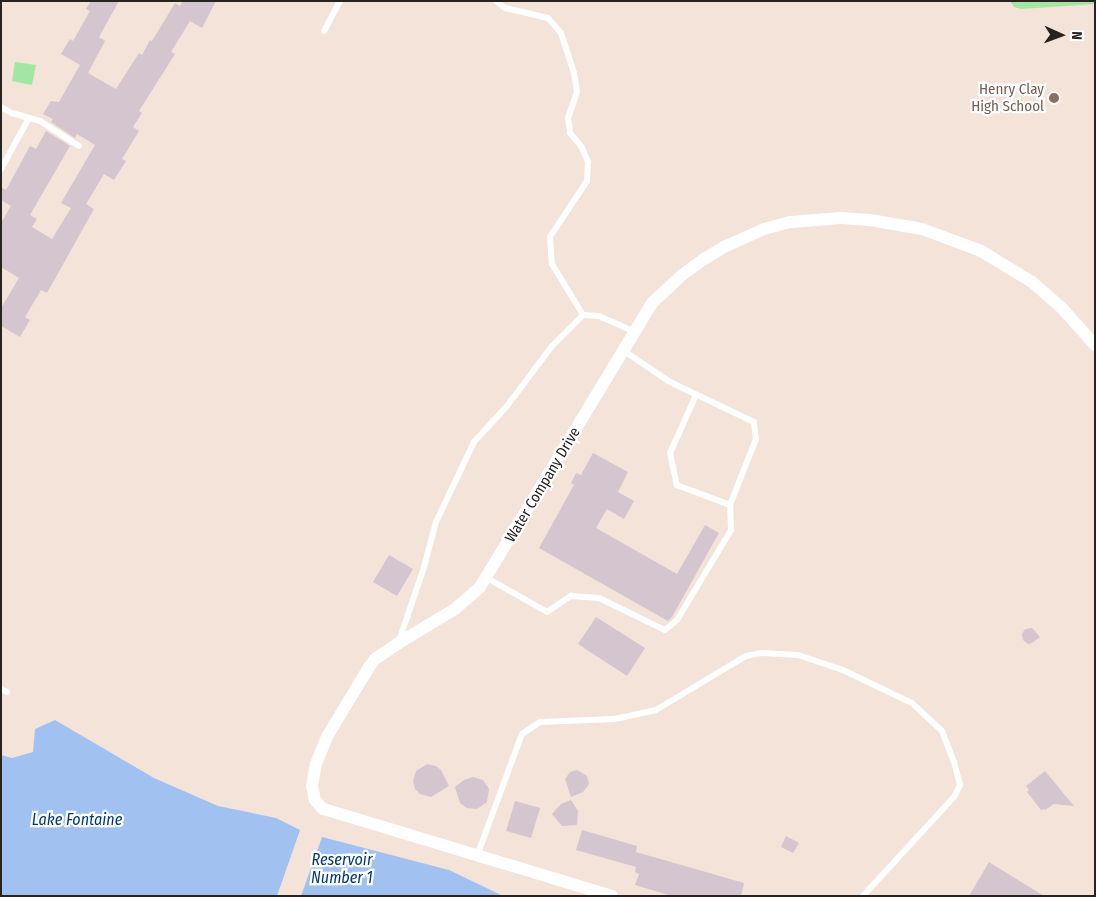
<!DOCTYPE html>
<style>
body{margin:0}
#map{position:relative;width:1096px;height:897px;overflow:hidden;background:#f3e3d9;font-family:"Fira Sans Condensed",sans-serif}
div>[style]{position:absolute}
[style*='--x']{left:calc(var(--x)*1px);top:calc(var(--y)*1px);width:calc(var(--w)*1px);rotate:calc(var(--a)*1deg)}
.green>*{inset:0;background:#a3e6a3}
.water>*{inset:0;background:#a1c2f0}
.building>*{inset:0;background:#d5c5ce}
.service>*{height:6px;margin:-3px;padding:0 3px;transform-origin:3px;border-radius:3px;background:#fff}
.minor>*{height:12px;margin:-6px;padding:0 6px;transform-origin:6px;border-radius:6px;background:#fff}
.dots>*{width:14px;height:14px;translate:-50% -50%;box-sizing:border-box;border:2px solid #fff;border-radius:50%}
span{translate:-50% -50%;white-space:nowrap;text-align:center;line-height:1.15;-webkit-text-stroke:4.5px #fff;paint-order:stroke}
.education-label{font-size:15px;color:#785e54}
.right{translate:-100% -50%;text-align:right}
.street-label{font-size:15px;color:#29231f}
.water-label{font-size:16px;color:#00397a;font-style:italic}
.frame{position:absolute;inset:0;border:2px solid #29231f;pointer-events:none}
.north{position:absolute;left:1036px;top:10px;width:50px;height:50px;-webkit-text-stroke:4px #fff;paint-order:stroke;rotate:92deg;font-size:14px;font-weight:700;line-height:20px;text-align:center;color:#29231f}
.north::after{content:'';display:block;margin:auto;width:18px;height:22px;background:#29231f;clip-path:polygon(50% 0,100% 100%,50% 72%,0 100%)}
</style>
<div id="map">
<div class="green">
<i style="clip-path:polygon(1010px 1px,1095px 1px,1095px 4px,1021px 9px,1014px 7px)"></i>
<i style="clip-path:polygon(15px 62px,36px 65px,32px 85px,12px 81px)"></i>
</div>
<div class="water">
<i style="clip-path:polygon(55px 720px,154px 778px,218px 806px,276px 818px,300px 830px,277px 896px,1px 896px,1px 755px,12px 758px,33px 752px,35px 729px)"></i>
<i style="clip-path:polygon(322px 837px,449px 870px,503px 896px,301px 896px)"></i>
</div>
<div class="building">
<i style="clip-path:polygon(91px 1px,119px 1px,99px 37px,105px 41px,88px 73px,116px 89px,139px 53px,142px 55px,150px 40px,152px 41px,175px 3px,180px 6px,183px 1px,216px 1px,202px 28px,190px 21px,171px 52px,175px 54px,139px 111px,142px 113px,133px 127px,139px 131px,122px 159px,126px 161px,114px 180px,104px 174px,86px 204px,94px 209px,47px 293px,41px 290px,25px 317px,30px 320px,20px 337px,1px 326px,1px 308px,19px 278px,1px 267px,1px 223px,11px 206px,1px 200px,1px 187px,6px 190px,30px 146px,36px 149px,46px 131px,70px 146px,30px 215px,37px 219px,32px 227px,52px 239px,71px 208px,61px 203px,95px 145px,77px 134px,75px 138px,51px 122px,53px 119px,43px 114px,51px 101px,59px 102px,80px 65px,61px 54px,70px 39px,73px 41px,90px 11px,86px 9px)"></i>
<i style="clip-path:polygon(593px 453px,628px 472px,618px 492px,634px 501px,624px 519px,607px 509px,596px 528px,677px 574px,705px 525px,719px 533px,672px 617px,668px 621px,539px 548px,574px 485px,571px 483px,576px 473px,581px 475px)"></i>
<i style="clip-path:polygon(389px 555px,413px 569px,397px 596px,373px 582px)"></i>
<i style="clip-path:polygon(596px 617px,645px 648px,627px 676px,578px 644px)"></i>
<i style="clip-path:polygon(1032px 628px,1040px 637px,1032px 643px,1028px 644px,1023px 640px,1022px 634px,1025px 629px)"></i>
<i style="clip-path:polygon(427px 764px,436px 766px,441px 770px,449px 786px,431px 797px,420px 794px,415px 789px,413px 781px,416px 771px)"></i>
<i style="clip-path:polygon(577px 770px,587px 776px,589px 784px,583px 792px,571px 797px,565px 779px,570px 772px)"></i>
<i style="clip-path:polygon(1045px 771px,1074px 806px,1054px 804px,1045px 810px,1044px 809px,1041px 810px,1027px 792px,1029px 790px,1026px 786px)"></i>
<i style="clip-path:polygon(473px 777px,483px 780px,489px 789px,487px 802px,477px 809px,467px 808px,460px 803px,455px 787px,464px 780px)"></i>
<i style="clip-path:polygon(571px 800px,578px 811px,577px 825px,562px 826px,552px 814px,561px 804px)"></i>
<i style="clip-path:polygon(515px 801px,540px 808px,531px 838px,506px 831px)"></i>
<i style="clip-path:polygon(582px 830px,637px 846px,636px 852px,744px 883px,741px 896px,672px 896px,635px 885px,639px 874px,635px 872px,636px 867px,576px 850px)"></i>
<i style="clip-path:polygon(786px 836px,799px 843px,793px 853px,781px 847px)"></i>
<i style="clip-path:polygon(989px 862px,1044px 896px,969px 896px)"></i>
</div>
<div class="service">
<i style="--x:496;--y:1;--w:11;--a:38"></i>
<i style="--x:505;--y:8;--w:44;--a:13.1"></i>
<i style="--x:548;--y:18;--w:20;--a:49"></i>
<i style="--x:561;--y:33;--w:42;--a:72"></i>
<i style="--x:574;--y:73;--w:19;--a:81"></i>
<i style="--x:577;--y:92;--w:28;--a:109"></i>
<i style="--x:568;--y:118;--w:15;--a:82"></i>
<i style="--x:570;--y:133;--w:17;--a:50"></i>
<i style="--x:581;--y:146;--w:17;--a:66"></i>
<i style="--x:588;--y:162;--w:19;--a:93"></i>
<i style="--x:587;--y:181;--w:67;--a:123.5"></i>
<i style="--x:550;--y:237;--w:27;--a:86"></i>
<i style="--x:552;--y:264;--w:60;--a:58.7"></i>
<i style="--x:324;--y:31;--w:34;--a:-62"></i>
<i style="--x:1;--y:107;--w:13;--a:29"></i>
<i style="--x:12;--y:113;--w:29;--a:16"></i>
<i style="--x:40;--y:121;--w:46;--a:32.7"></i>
<i style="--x:1;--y:169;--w:58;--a:-61.2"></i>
<i style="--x:696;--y:395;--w:64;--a:114.1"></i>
<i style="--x:670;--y:453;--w:33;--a:78"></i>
<i style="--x:677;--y:485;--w:57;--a:20.7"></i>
<i style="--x:487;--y:578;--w:69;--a:29.5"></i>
<i style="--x:547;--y:612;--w:29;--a:-34"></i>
<i style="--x:571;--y:596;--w:28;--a:4"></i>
<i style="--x:599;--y:598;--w:73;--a:25.9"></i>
<i style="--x:665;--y:630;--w:16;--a:-40"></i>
<i style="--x:677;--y:620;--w:105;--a:-59"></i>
<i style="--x:731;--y:530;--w:25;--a:-92"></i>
<i style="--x:730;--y:505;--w:71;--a:-68.5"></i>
<i style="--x:756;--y:439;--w:17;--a:-97"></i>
<i style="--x:754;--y:422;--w:93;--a:-154.5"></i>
<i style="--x:670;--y:382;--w:55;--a:-146"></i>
<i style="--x:399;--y:641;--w:78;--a:-71.3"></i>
<i style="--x:424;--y:567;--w:47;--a:-75.1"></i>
<i style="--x:436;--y:522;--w:89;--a:-64.6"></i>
<i style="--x:474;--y:442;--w:49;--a:-47.5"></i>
<i style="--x:507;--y:406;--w:75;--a:-53.1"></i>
<i style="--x:552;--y:346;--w:44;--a:-45"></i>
<i style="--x:583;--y:315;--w:16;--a:4"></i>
<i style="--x:599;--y:316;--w:39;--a:24"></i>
<i style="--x:1;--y:689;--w:7;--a:27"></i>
<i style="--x:477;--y:856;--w:130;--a:-69.8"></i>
<i style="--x:522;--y:734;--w:22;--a:-34"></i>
<i style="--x:540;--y:722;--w:75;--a:-2.3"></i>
<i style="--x:615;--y:719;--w:42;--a:-12.4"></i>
<i style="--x:656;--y:710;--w:105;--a:-31"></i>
<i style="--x:746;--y:656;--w:15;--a:-11"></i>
<i style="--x:761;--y:653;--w:37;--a:3"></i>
<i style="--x:798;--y:655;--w:47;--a:18.4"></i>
<i style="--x:843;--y:670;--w:76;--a:25.6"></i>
<i style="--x:912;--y:703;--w:41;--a:43"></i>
<i style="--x:942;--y:731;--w:33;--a:69"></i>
<i style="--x:954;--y:762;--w:24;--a:75"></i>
<i style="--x:960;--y:785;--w:13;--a:117"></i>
<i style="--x:954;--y:797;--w:134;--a:132.6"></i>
</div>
<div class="minor">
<i style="--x:612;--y:896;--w:302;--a:-163.2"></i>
<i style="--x:323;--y:809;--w:12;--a:-132"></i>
<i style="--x:315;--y:800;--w:14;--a:-102"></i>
<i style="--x:312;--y:786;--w:22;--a:-80"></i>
<i style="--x:316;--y:764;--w:31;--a:-68"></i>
<i style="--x:328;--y:735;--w:79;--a:-58.9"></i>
<i style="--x:369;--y:667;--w:10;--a:-53"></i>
<i style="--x:375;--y:659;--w:27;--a:-34"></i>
<i style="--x:397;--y:644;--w:68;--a:-31.1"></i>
<i style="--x:455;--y:609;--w:33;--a:-41"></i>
<i style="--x:480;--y:587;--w:332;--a:-58.8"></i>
<i style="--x:652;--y:303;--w:41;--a:-43"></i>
<i style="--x:682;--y:275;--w:27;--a:-36"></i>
<i style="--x:704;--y:259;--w:23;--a:-31"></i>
<i style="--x:724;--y:247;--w:44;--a:-24.2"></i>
<i style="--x:764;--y:229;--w:28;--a:-15"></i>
<i style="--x:791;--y:222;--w:50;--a:-4.6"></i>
<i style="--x:841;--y:218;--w:29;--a:4"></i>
<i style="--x:870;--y:220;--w:53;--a:9.8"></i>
<i style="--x:922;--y:229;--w:63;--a:20.4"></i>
<i style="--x:981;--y:251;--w:60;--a:31.3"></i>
<i style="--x:1032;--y:282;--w:38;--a:41"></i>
<i style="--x:1061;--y:307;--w:51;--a:48.2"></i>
</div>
<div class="dots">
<i style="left:1054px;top:98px;background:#8d6e63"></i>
</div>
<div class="education-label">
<span class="right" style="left:1044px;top:98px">Henry Clay<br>High School</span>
</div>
<div class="street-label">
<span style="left:543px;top:485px;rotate:-59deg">Water Company Drive</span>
</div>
<div class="water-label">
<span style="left:77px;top:820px">Lake Fontaine</span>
<span style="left:342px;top:869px">Reservoir<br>Number 1</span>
</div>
<div class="frame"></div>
<div class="north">N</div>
</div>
